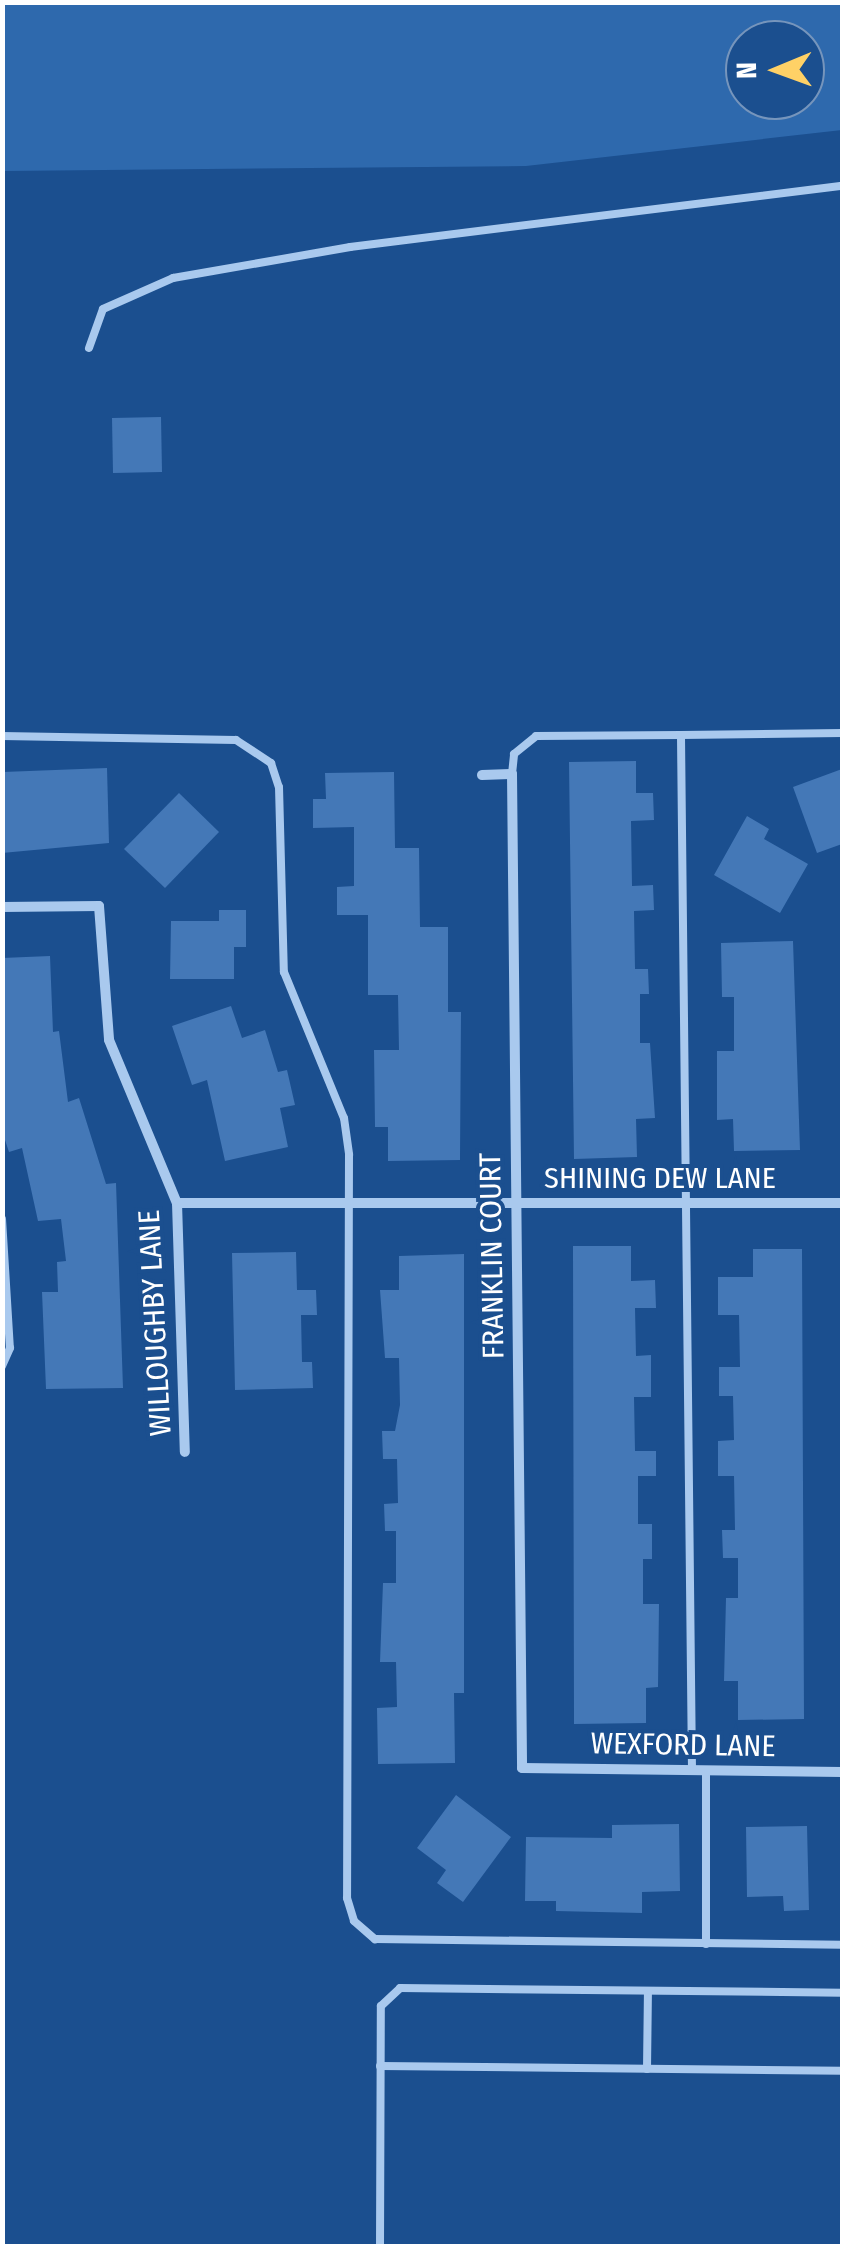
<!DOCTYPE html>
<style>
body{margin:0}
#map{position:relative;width:845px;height:2249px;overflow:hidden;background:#1b4f8f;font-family:"Fira Sans Condensed",sans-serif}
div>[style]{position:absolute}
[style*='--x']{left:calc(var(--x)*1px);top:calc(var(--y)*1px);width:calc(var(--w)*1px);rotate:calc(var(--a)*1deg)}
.green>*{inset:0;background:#2e69ad}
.building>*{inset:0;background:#4478b7}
.lane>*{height:8px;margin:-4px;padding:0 4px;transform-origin:4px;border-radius:4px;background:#a9c9ee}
.street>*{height:10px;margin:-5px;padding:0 5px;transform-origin:5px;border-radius:5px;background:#a9c9ee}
span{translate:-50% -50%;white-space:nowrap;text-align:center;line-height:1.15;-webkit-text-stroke:8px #1b4f8f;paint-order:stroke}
.street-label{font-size:30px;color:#fff}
.frame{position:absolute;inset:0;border:5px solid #fff;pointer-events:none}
.north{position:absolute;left:725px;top:20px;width:100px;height:100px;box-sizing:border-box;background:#1b4f8f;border:2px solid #7695bc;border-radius:50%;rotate:269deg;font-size:28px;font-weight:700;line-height:40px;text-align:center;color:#fff}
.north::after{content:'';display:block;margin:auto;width:35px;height:45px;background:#ffd166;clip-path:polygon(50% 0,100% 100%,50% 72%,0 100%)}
</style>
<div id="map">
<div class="green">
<i style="clip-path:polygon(evenodd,2px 3px,842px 3px,842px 130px,526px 166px,3px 171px,2px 3px,745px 40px,805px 40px,805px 100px,745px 100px,745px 40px)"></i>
</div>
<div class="building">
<i style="clip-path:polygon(161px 417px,162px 472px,113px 473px,112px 418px)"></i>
<i style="clip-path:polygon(636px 761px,636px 793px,653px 793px,654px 820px,631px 821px,632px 886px,653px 885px,654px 910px,634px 911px,635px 969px,648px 969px,649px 994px,640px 994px,640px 1043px,650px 1043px,655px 1118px,636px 1119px,637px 1157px,574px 1159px,569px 762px)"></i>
<i style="clip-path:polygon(107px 768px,109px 843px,2px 853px,3px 772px)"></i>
<i style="clip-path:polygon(842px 769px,842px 844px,817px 853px,793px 787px)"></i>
<i style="clip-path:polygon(394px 772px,395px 848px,419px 848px,420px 927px,448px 927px,448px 1012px,461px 1012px,460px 1160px,388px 1161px,388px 1127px,375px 1127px,374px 1050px,399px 1050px,398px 995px,368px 995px,368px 915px,337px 915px,337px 887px,354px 886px,354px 827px,313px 828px,313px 799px,326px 799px,325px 773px)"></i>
<i style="clip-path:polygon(179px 793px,219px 832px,165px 888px,124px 849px)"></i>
<i style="clip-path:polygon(747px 816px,769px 829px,764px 839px,808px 864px,780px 913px,714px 875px)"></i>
<i style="clip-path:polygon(219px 910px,246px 910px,246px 947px,234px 947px,234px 979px,170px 979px,171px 921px,219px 921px)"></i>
<i style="clip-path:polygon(793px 941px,800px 1150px,734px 1151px,733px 1119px,717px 1120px,717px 1051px,734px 1051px,734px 997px,722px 997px,721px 943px)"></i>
<i style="clip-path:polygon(50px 956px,53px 1032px,59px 1031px,68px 1102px,79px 1098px,106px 1184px,116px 1183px,123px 1388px,46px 1389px,42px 1292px,58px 1292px,57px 1262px,66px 1261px,61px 1219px,38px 1221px,22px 1148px,9px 1152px,2px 1131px,2px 958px)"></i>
<i style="clip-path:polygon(231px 1006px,242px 1038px,265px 1030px,278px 1072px,287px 1070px,295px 1105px,280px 1108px,288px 1147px,225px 1161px,207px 1080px,192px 1085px,172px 1026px)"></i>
<i style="clip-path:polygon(573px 1246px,631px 1246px,631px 1281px,655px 1280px,656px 1308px,635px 1308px,636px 1356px,651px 1355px,651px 1397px,634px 1397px,635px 1451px,656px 1451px,656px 1476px,638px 1476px,638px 1524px,652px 1524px,652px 1559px,643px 1559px,643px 1604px,659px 1604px,658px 1687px,646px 1688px,646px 1723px,574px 1724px)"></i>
<i style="clip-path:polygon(753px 1249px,802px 1249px,804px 1719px,738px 1720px,738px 1681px,724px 1681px,726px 1598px,738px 1598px,738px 1558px,723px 1558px,722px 1530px,735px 1530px,734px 1476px,718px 1476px,718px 1441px,734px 1440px,733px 1396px,719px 1396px,719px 1367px,740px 1367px,739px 1315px,718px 1315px,718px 1277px,753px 1277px)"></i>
<i style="clip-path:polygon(296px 1252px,297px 1290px,316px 1290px,317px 1315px,301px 1315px,302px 1362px,312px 1362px,313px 1388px,235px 1390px,232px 1253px)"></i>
<i style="clip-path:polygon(464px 1254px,464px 1693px,454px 1693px,455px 1763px,378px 1764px,377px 1708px,397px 1707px,396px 1662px,380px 1662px,383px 1583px,396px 1583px,396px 1531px,385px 1531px,384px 1504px,398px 1503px,397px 1459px,383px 1459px,382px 1431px,395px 1431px,400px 1405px,399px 1358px,385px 1358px,380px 1290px,399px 1290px,399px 1256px)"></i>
<i style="clip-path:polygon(456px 1795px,511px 1837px,463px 1902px,437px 1883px,446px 1870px,417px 1848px)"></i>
<i style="clip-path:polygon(679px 1824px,680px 1891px,642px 1892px,642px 1913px,556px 1911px,556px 1901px,525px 1901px,526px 1837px,612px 1838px,612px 1825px)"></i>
<i style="clip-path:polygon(807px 1826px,809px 1910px,784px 1911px,783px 1896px,747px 1897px,746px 1827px)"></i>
</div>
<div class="lane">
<i style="--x:89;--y:348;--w:41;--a:-70.3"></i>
<i style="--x:103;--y:309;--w:77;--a:-23.9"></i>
<i style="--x:173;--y:278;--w:180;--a:-9.9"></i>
<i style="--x:350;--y:247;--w:496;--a:-7.1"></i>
<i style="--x:2;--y:736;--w:234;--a:1"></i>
<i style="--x:236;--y:740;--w:42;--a:33.3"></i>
<i style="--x:271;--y:763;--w:25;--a:72"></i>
<i style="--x:279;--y:787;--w:185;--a:88.5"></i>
<i style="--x:284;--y:972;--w:158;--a:67.7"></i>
<i style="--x:344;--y:1118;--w:37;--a:82"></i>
<i style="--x:349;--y:1155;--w:743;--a:90.15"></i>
<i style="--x:347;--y:1898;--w:24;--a:73"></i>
<i style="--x:354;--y:1921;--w:28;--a:41"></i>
<i style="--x:375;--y:1939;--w:467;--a:0.7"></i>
<i style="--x:512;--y:774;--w:20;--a:-84"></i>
<i style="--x:514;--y:754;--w:28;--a:-39"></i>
<i style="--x:536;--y:736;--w:145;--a:-0.4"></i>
<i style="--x:2;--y:1219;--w:129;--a:86.5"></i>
<i style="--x:10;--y:1348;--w:20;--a:114"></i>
<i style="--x:692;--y:1770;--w:1035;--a:-90.61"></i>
<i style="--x:681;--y:735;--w:161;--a:-0.7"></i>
<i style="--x:706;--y:1944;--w:174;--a:-90"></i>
<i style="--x:380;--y:2066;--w:462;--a:0.6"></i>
<i style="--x:647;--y:2069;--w:78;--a:-89.3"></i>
<i style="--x:380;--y:2246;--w:240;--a:-89.8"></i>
<i style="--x:381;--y:2006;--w:26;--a:-43"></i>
<i style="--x:400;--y:1988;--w:442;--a:0.6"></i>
</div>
<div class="street">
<i style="--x:482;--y:775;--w:30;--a:-2"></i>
<i style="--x:512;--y:774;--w:994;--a:89.42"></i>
<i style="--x:522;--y:1768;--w:320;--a:0.7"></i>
<i style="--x:2;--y:907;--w:97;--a:-0.6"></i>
<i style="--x:99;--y:906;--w:134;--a:85.7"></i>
<i style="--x:109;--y:1040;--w:177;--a:67.4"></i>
<i style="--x:177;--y:1203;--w:249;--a:88.2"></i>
<i style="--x:177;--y:1203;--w:665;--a:0"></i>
</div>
<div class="street-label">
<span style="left:660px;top:1178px">SHINING DEW LANE</span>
<span style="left:492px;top:1256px;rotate:-91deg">FRANKLIN COURT</span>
<span style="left:155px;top:1323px;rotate:-93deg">WILLOUGHBY LANE</span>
<span style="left:683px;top:1745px;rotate:1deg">WEXFORD LANE</span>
</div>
<div class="frame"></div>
<div class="north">N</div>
</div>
